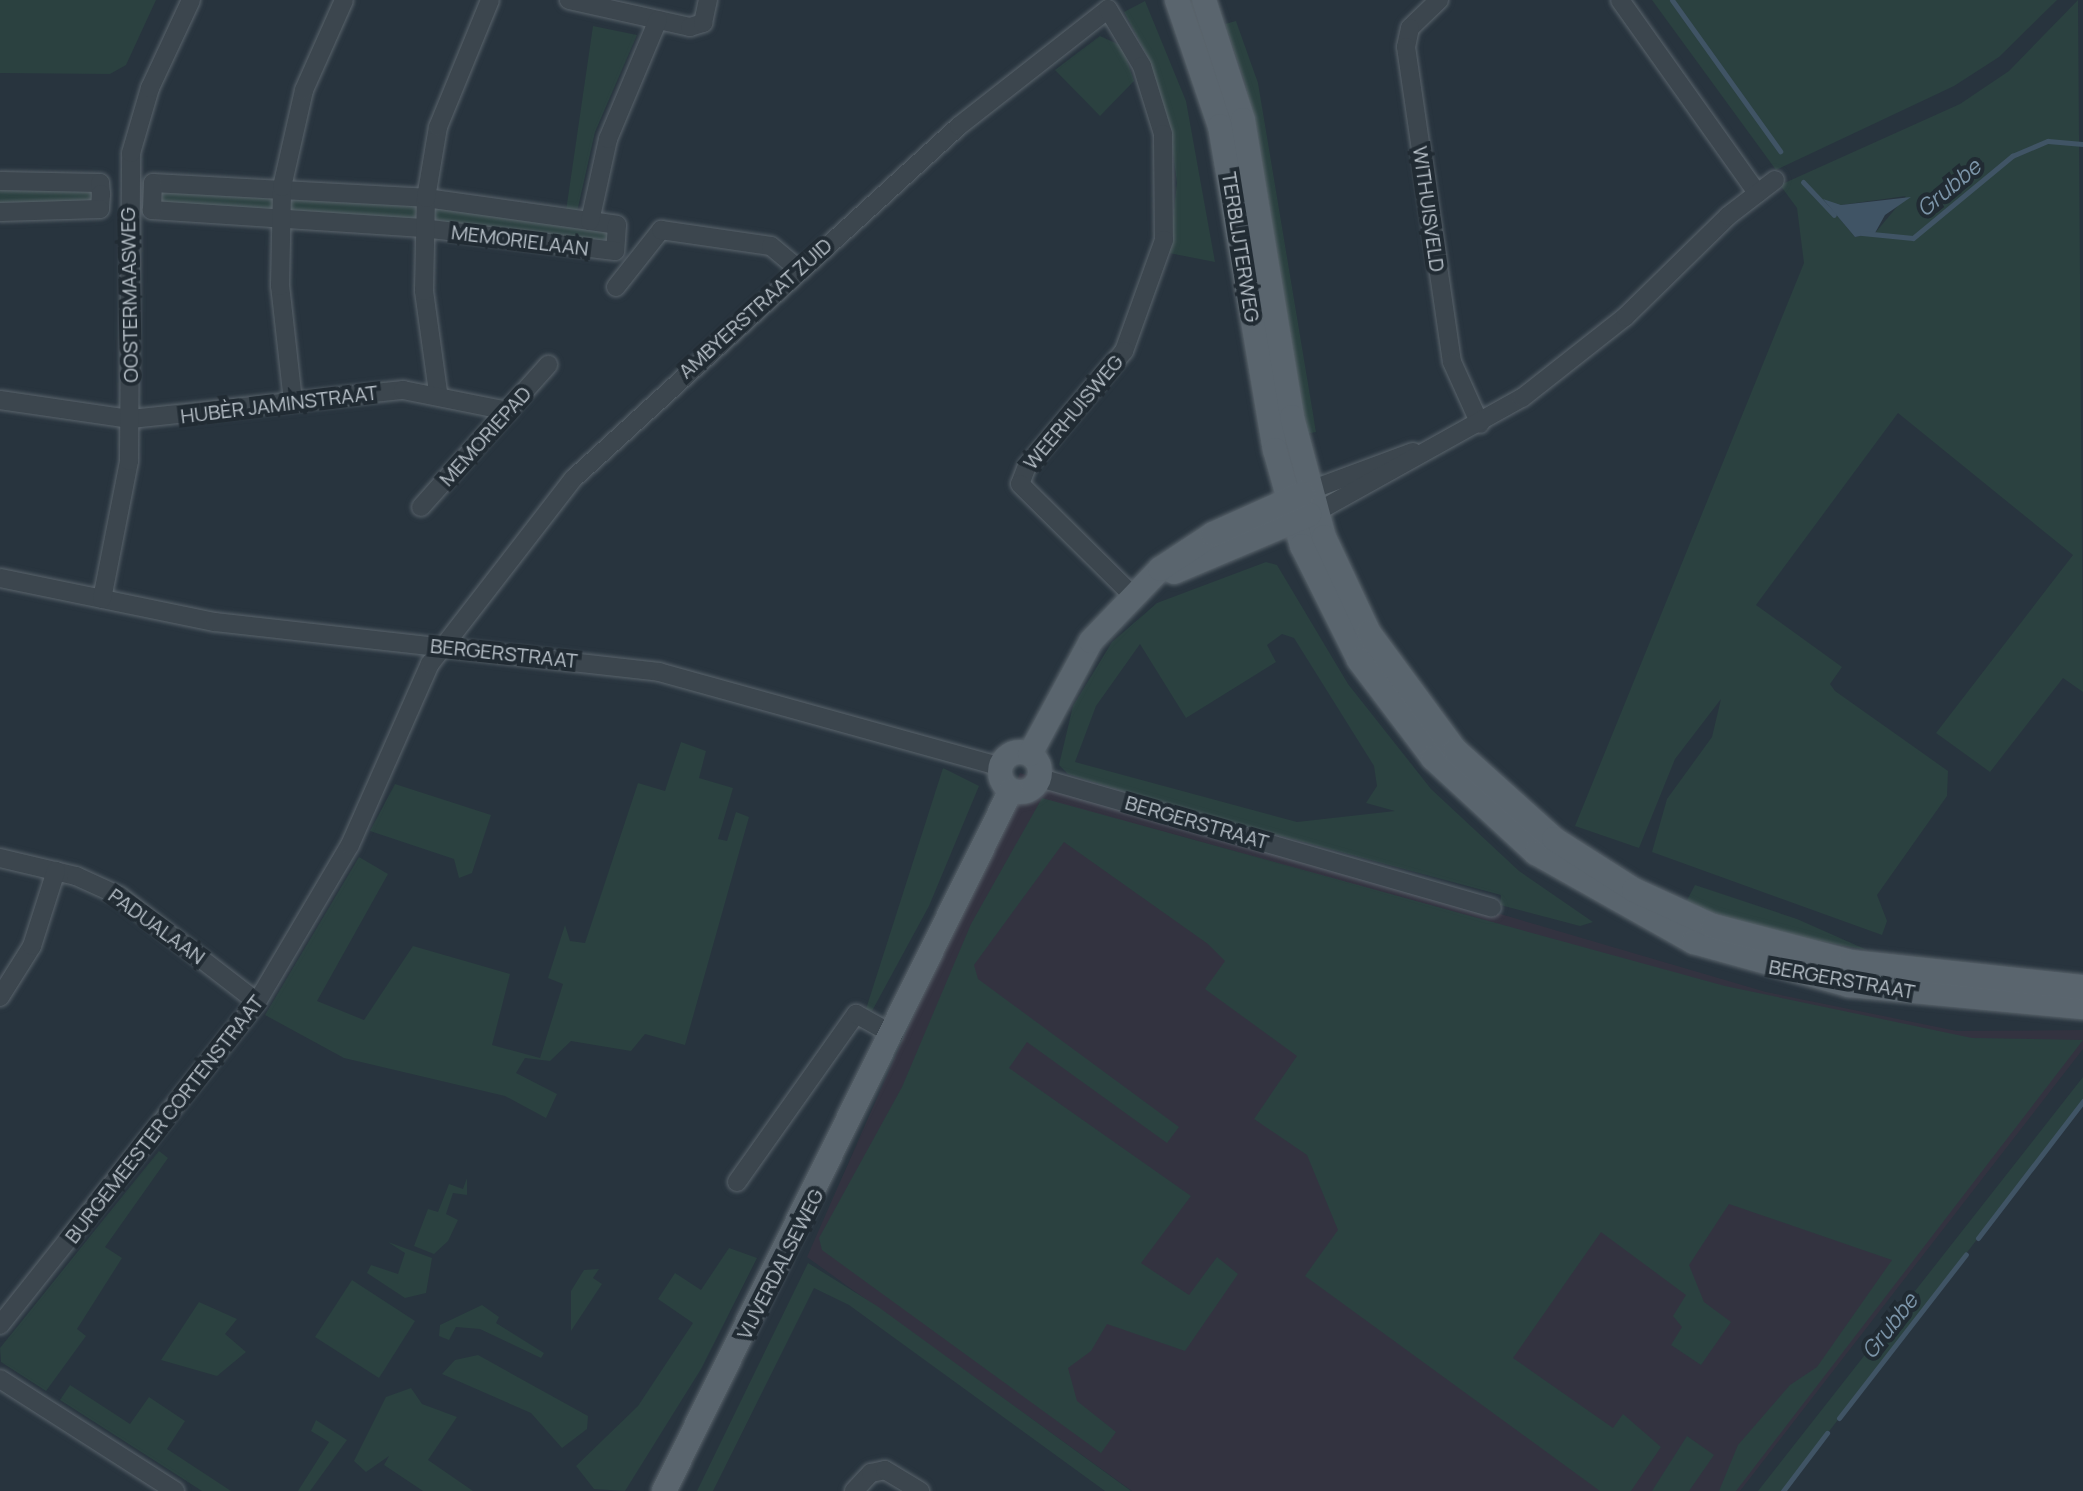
<!DOCTYPE html>
<meta charset="utf-8">
<style>
body{margin:0}
#map{position:relative;width:2083px;height:1491px;overflow:hidden;background:#28343e;font-family:Manrope,sans-serif}
div>[style]{position:absolute}
[style*='--x']{left:calc(var(--x)*1px);top:calc(var(--y)*1px);width:calc(var(--w)*1px);rotate:calc(var(--a)*1deg)}
.medical>*{inset:0;background:#333340}
.green>*{inset:0;background:#2b4140}
.water>*{inset:0;background:#405465}
.stream>*{height:5px;margin:-2.5px;padding:0 2.5px;transform-origin:2.5px;border-radius:2.5px;background:#405465}
.roads{filter:drop-shadow(0 0 2px #5a646c) drop-shadow(0 0 2px #5a646c)}
.minor>*{height:18px;margin:-9px;padding:0 9px;transform-origin:9px;border-radius:9px;background:#3c464e}
.major>*{height:24px;margin:-12px;padding:0 12px;transform-origin:12px;border-radius:12px;background:#5a656e}
.major>.ring{margin:-12px;padding:0;box-sizing:content-box;background:none;border:24px solid #5a656e;border-radius:50%}
span{translate:-50% -50%;white-space:nowrap;text-align:center;line-height:1.15;-webkit-text-stroke:8px #212b33;paint-order:stroke}
.street-label{font-size:20px;color:#b8c1c9}
.water-label{font-size:22px;color:#7c95a9;font-style:italic}
</style>
<div id="map">
<div class="medical">
<i style="clip-path:polygon(1020px 773px,1766px 992px,1957px 1031px,2083px 1030px,2083px 1049px,1740px 1491px,1132px 1491px,807px 1257px)"></i>
</div>
<div class="green">
<i style="clip-path:polygon(0 0,156px 0,126px 65px,110px 74px,0 73px)"></i>
<i style="clip-path:polygon(1652px 0,2057px 0,1999px 57px,1954px 86px,1776px 170px)"></i>
<i style="clip-path:polygon(evenodd,2078px 0,2083px 692px,2063px 678px,1990px 772px,1936px 733px,2073px 555px,1898px 413px,1756px 605px,1842px 667px,1830px 684px,1835px 691px,1948px 771px,1947px 796px,1877px 895px,1887px 921px,1882px 935px,1652px 852px,1667px 799px,1712px 737px,1721px 699px,1675px 759px,1639px 848px,1575px 826px,1804px 263px,1797px 208px,1780px 185px,1960px 104px,2009px 71px,2078px 0,1906px 196px,1875px 233px,1855px 237px,1824px 200px,1841px 205px,1906px 196px)"></i>
<i style="clip-path:polygon(1145px 1px,1186px 101px,1215px 262px,1169px 253px,1177px 183px,1170px 129px,1149px 59px,1124px 12px)"></i>
<i style="clip-path:polygon(1236px 21px,1258px 83px,1316px 432px,1304px 434px,1246px 86px,1225px 24px)"></i>
<i style="clip-path:polygon(593px 26px,637px 35px,595px 132px,577px 212px,566px 211px)"></i>
<i style="clip-path:polygon(1100px 36px,1122px 46px,1134px 81px,1100px 116px,1055px 70px)"></i>
<i style="clip-path:polygon(0 184px,93px 189px,93px 200px,0 206px)"></i>
<i style="clip-path:polygon(157px 191px,275px 191px,273px 211px,161px 205px)"></i>
<i style="clip-path:polygon(288px 192px,418px 203px,415px 223px,286px 212px)"></i>
<i style="clip-path:polygon(433px 205px,609px 232px,608px 245px,431px 224px)"></i>
<i style="clip-path:polygon(evenodd,1266px 562px,1277px 565px,1348px 684px,1431px 789px,1519px 871px,1593px 922px,1580px 926px,1500px 905px,1501px 895px,1166px 805px,1068px 774px,1059px 765px,1073px 706px,1112px 642px,1157px 603px,1266px 562px,1282px 634px,1294px 638px,1374px 766px,1377px 786px,1366px 803px,1395px 811px,1297px 822px,1075px 762px,1096px 706px,1140px 644px,1186px 718px,1276px 662px,1267px 645px,1282px 634px)"></i>
<i style="clip-path:polygon(681px 742px,706px 751px,699px 778px,733px 788px,718px 839px,727px 841px,736px 812px,749px 817px,685px 1045px,645px 1034px,631px 1051px,571px 1041px,550px 1061px,525px 1058px,516px 1073px,557px 1094px,546px 1118px,505px 1096px,344px 1058px,265px 1015px,359px 857px,388px 874px,317px 1001px,364px 1020px,413px 946px,510px 974px,492px 1045px,540px 1058px,563px 984px,548px 978px,565px 925px,570px 941px,585px 943px,638px 783px,665px 791px)"></i>
<i style="clip-path:polygon(943px 768px,979px 786px,929px 906px,872px 1011px,866px 1009px)"></i>
<i style="clip-path:polygon(395px 784px,491px 815px,472px 873px,459px 878px,454px 859px,370px 831px)"></i>
<i style="clip-path:polygon(1042px 798px,1725px 986px,1972px 1038px,2083px 1040px,1736px 1491px,1719px 1491px,1738px 1445px,1790px 1385px,1817px 1367px,1892px 1260px,1729px 1204px,1689px 1265px,1704px 1302px,1731px 1322px,1701px 1365px,1671px 1345px,1682px 1327px,1673px 1316px,1686px 1295px,1601px 1232px,1513px 1358px,1613px 1428px,1623px 1414px,1661px 1447px,1631px 1491px,1600px 1491px,1305px 1276px,1338px 1230px,1307px 1155px,1254px 1119px,1297px 1056px,1205px 989px,1225px 961px,1208px 944px,1064px 842px,974px 965px,978px 979px,1179px 1127px,1167px 1143px,1027px 1042px,1009px 1068px,1191px 1196px,1141px 1263px,1189px 1295px,1217px 1257px,1238px 1274px,1185px 1351px,1107px 1324px,1091px 1351px,1068px 1368px,1077px 1401px,1116px 1432px,1101px 1453px,822px 1250px,819px 1238px,902px 1087px,971px 924px)"></i>
<i style="clip-path:polygon(1695px 885px,1797px 919px,1867px 950px,1747px 927px,1686px 902px)"></i>
<i style="clip-path:polygon(2083px 1077px,2083px 1102px,1783px 1491px,1758px 1491px)"></i>
<i style="clip-path:polygon(159px 1151px,168px 1158px,105px 1247px,122px 1258px,77px 1329px,86px 1336px,46px 1391px,1px 1362px,0 1348px)"></i>
<i style="clip-path:polygon(467px 1178px,467px 1195px,453px 1193px,446px 1214px,458px 1220px,448px 1241px,434px 1254px,414px 1246px,428px 1209px,438px 1212px,449px 1184px,463px 1189px)"></i>
<i style="clip-path:polygon(388px 1242px,432px 1258px,426px 1293px,405px 1298px,367px 1273px,371px 1265px,398px 1274px,405px 1253px)"></i>
<i style="clip-path:polygon(729px 1248px,757px 1258px,701px 1369px,625px 1491px,594px 1489px,576px 1466px,638px 1406px,693px 1323px,658px 1299px,675px 1273px,701px 1290px)"></i>
<i style="clip-path:polygon(808px 1263px,877px 1306px,1131px 1491px,1105px 1491px,849px 1305px,814px 1288px,713px 1491px,697px 1491px)"></i>
<i style="clip-path:polygon(599px 1269px,593px 1278px,602px 1284px,571px 1331px,571px 1291px,584px 1270px)"></i>
<i style="clip-path:polygon(352px 1280px,415px 1321px,379px 1378px,315px 1337px)"></i>
<i style="clip-path:polygon(199px 1302px,237px 1319px,225px 1334px,246px 1352px,217px 1376px,161px 1360px)"></i>
<i style="clip-path:polygon(482px 1305px,499px 1317px,496px 1323px,544px 1353px,541px 1358px,480px 1329px,456px 1327px,449px 1340px,439px 1336px,440px 1325px)"></i>
<i style="clip-path:polygon(478px 1355px,588px 1416px,587px 1429px,562px 1448px,531px 1413px,442px 1374px,455px 1360px)"></i>
<i style="clip-path:polygon(70px 1385px,130px 1424px,149px 1397px,185px 1421px,167px 1449px,231px 1491px,202px 1491px,60px 1400px)"></i>
<i style="clip-path:polygon(411px 1388px,422px 1404px,457px 1417px,428px 1460px,473px 1491px,423px 1491px,384px 1465px,389px 1456px,366px 1472px,354px 1461px,386px 1397px)"></i>
<i style="clip-path:polygon(316px 1420px,347px 1440px,310px 1491px,298px 1491px,329px 1442px,311px 1431px)"></i>
<i style="clip-path:polygon(1687px 1436px,1714px 1455px,1689px 1491px,1652px 1491px)"></i>
</div>
<div class="water">
<i style="clip-path:polygon(1911px 197px,1885px 215px,1875px 233px,1855px 237px,1823px 199px,1841px 205px)"></i>
</div>
<div class="stream">
<i style="--x:1672;--y:0;--w:186;--a:54.4"></i>
<i style="--x:1803;--y:182;--w:45;--a:46.8"></i>
<i style="--x:1862;--y:233;--w:51;--a:5.6"></i>
<i style="--x:1913;--y:238;--w:129;--a:-39.6"></i>
<i style="--x:2012;--y:156;--w:39;--a:-23"></i>
<i style="--x:2048;--y:141;--w:35;--a:5"></i>
<i style="--x:1978;--y:1238;--w:173;--a:-52.5"></i>
<i style="--x:1839;--y:1418;--w:207;--a:-52.2"></i>
<i style="--x:1783;--y:1491;--w:73;--a:-52.8"></i>
</div>
<div class="roads">
<div class="minor">
<i style="--x:569;--y:0;--w:124;--a:12.6"></i>
<i style="--x:690;--y:27;--w:14;--a:-17"></i>
<i style="--x:703;--y:23;--w:24;--a:-78"></i>
<i style="--x:1439;--y:0;--w:40;--a:136"></i>
<i style="--x:1410;--y:28;--w:19;--a:102"></i>
<i style="--x:1406;--y:47;--w:318;--a:81.7"></i>
<i style="--x:1452;--y:362;--w:68;--a:65.7"></i>
<i style="--x:1620;--y:0;--w:237;--a:54.6"></i>
<i style="--x:0;--y:181;--w:100;--a:1.1"></i>
<i style="--x:100;--y:183;--w:11;--a:85"></i>
<i style="--x:101;--y:194;--w:15;--a:94"></i>
<i style="--x:100;--y:209;--w:100;--a:178.3"></i>
<i style="--x:153;--y:183;--w:273;--a:3.1"></i>
<i style="--x:426;--y:198;--w:166;--a:8"></i>
<i style="--x:590;--y:221;--w:27;--a:8"></i>
<i style="--x:617;--y:225;--w:26;--a:94"></i>
<i style="--x:615;--y:251;--w:193;--a:-173.2"></i>
<i style="--x:423;--y:228;--w:272;--a:-176.2"></i>
<i style="--x:152;--y:210;--w:27;--a:-88"></i>
<i style="--x:590;--y:221;--w:84;--a:-77.6"></i>
<i style="--x:608;--y:139;--w:129;--a:-67.2"></i>
<i style="--x:616;--y:287;--w:73;--a:-51.7"></i>
<i style="--x:661;--y:230;--w:111;--a:8.3"></i>
<i style="--x:771;--y:246;--w:35;--a:40"></i>
<i style="--x:438;--y:392;--w:102;--a:-97.9"></i>
<i style="--x:424;--y:291;--w:93;--a:-88.8"></i>
<i style="--x:426;--y:198;--w:72;--a:-80.4"></i>
<i style="--x:438;--y:127;--w:137;--a:-67.7"></i>
<i style="--x:0;--y:400;--w:132;--a:8.3"></i>
<i style="--x:131;--y:419;--w:274;--a:-6.1"></i>
<i style="--x:403;--y:390;--w:107;--a:11.3"></i>
<i style="--x:293;--y:401;--w:116;--a:-96.4"></i>
<i style="--x:280;--y:286;--w:99;--a:-88.8"></i>
<i style="--x:282;--y:187;--w:99;--a:-77.2"></i>
<i style="--x:304;--y:90;--w:98;--a:-66"></i>
<i style="--x:1308;--y:491;--w:112;--a:-20.4"></i>
<i style="--x:421;--y:507;--w:191;--a:-48.2"></i>
<i style="--x:1315;--y:513;--w:237;--a:-29.1"></i>
<i style="--x:1522;--y:398;--w:131;--a:-38.2"></i>
<i style="--x:1625;--y:317;--w:144;--a:-44.4"></i>
<i style="--x:1728;--y:216;--w:59;--a:-37.5"></i>
<i style="--x:0;--y:578;--w:219;--a:11.6"></i>
<i style="--x:215;--y:622;--w:447;--a:6.4"></i>
<i style="--x:659;--y:672;--w:355;--a:15.5"></i>
<i style="--x:102;--y:599;--w:141;--a:-78.9"></i>
<i style="--x:129;--y:461;--w:308;--a:-89.6"></i>
<i style="--x:131;--y:153;--w:68;--a:-73.7"></i>
<i style="--x:150;--y:88;--w:97;--a:-65"></i>
<i style="--x:1040;--y:778;--w:470;--a:16"></i>
<i style="--x:0;--y:858;--w:78;--a:13.3"></i>
<i style="--x:76;--y:876;--w:48;--a:24.4"></i>
<i style="--x:120;--y:896;--w:173;--a:37.7"></i>
<i style="--x:0;--y:997;--w:60;--a:-57.9"></i>
<i style="--x:32;--y:946;--w:79;--a:-72.3"></i>
<i style="--x:737;--y:1182;--w:206;--a:-54.7"></i>
<i style="--x:856;--y:1014;--w:43;--a:28.9"></i>
<i style="--x:0;--y:1325;--w:413;--a:-51.5"></i>
<i style="--x:257;--y:1002;--w:182;--a:-59.4"></i>
<i style="--x:350;--y:845;--w:198;--a:-66.2"></i>
<i style="--x:430;--y:664;--w:234;--a:-52.3"></i>
<i style="--x:573;--y:479;--w:523;--a:-42.44"></i>
<i style="--x:959;--y:126;--w:189;--a:-38.1"></i>
<i style="--x:1108;--y:9;--w:66;--a:59.2"></i>
<i style="--x:1142;--y:66;--w:71;--a:72.8"></i>
<i style="--x:1163;--y:134;--w:106;--a:89.5"></i>
<i style="--x:1164;--y:240;--w:118;--a:109.8"></i>
<i style="--x:1124;--y:351;--w:150;--a:130.1"></i>
<i style="--x:1027;--y:466;--w:19;--a:111"></i>
<i style="--x:1020;--y:484;--w:159;--a:44.7"></i>
<i style="--x:0;--y:1379;--w:208;--a:32.6"></i>
<i style="--x:854;--y:1491;--w:25;--a:-47"></i>
<i style="--x:871;--y:1473;--w:14;--a:-12"></i>
<i style="--x:885;--y:1470;--w:41;--a:31"></i>
</div>
<div class="major">
<i style="--x:1177;--y:0;--w:133;--a:71.2"></i>
<i style="--x:1220;--y:126;--w:329;--a:80.4"></i>
<i style="--x:1275;--y:450;--w:100;--a:74.3"></i>
<i style="--x:1302;--y:546;--w:127;--a:63.4"></i>
<i style="--x:1359;--y:660;--w:123;--a:52.9"></i>
<i style="--x:1433;--y:758;--w:140;--a:42.7"></i>
<i style="--x:1536;--y:853;--w:181;--a:29.4"></i>
<i style="--x:1694;--y:942;--w:161;--a:15.5"></i>
<i style="--x:1849;--y:985;--w:235;--a:5.4"></i>
<i style="--x:1204;--y:0;--w:126;--a:72"></i>
<i style="--x:1243;--y:120;--w:301;--a:80.6"></i>
<i style="--x:1292;--y:417;--w:124;--a:75.1"></i>
<i style="--x:1324;--y:537;--w:106;--a:64.9"></i>
<i style="--x:1369;--y:633;--w:145;--a:53.7"></i>
<i style="--x:1455;--y:750;--w:133;--a:42"></i>
<i style="--x:1554;--y:839;--w:95;--a:32.5"></i>
<i style="--x:1634;--y:890;--w:87;--a:24.5"></i>
<i style="--x:1713;--y:926;--w:143;--a:14.6"></i>
<i style="--x:1851;--y:962;--w:233;--a:6.2"></i>
<i style="--x:1174;--y:572;--w:147;--a:-22.9"></i>
<i class="ring" style="left:1000px;top:752px;width:16px;height:16px"></i>
<i style="--x:1030;--y:754;--w:128;--a:-61.6"></i>
<i style="--x:1091;--y:641;--w:100;--a:-46.2"></i>
<i style="--x:1160;--y:569;--w:64;--a:-33.4"></i>
<i style="--x:1213;--y:534;--w:98;--a:-24.2"></i>
<i style="--x:664;--y:1491;--w:782;--a:-63.66"></i>
</div>
</div>
<div class="street-label">
<span style="left:1429px;top:209px;rotate:82deg">WITHUISVELD</span>
<span style="left:520px;top:240px;rotate:7deg">MEMORIELAAN</span>
<span style="left:1241px;top:247px;rotate:81deg">TERBLIJTERWEG</span>
<span style="left:129px;top:295px;rotate:-91deg">OOSTERMAASWEG</span>
<span style="left:755px;top:308px;rotate:-42deg">AMBYERSTRAAT ZUID</span>
<span style="left:279px;top:404px;rotate:-7deg">HUBÈR JAMINSTRAAT</span>
<span style="left:1073px;top:412px;rotate:-50deg">WEERHUISWEG</span>
<span style="left:485px;top:436px;rotate:-48deg">MEMORIEPAD</span>
<span style="left:504px;top:653px;rotate:6deg">BERGERSTRAAT</span>
<span style="left:1197px;top:822px;rotate:16deg">BERGERSTRAAT</span>
<span style="left:157px;top:926px;rotate:36deg">PADUALAAN</span>
<span style="left:1842px;top:979px;rotate:10deg">BERGERSTRAAT</span>
<span style="left:164px;top:1119px;rotate:-52deg">BURGEMEESTER CORTENSTRAAT</span>
<span style="left:780px;top:1264px;rotate:-63deg">VIJVERDALSEWEG</span>
</div>
<div class="water-label">
<span style="left:1949px;top:188px;rotate:-40deg">Grubbe</span>
<span style="left:1890px;top:1326px;rotate:-52deg">Grubbe</span>
</div>
</div>
